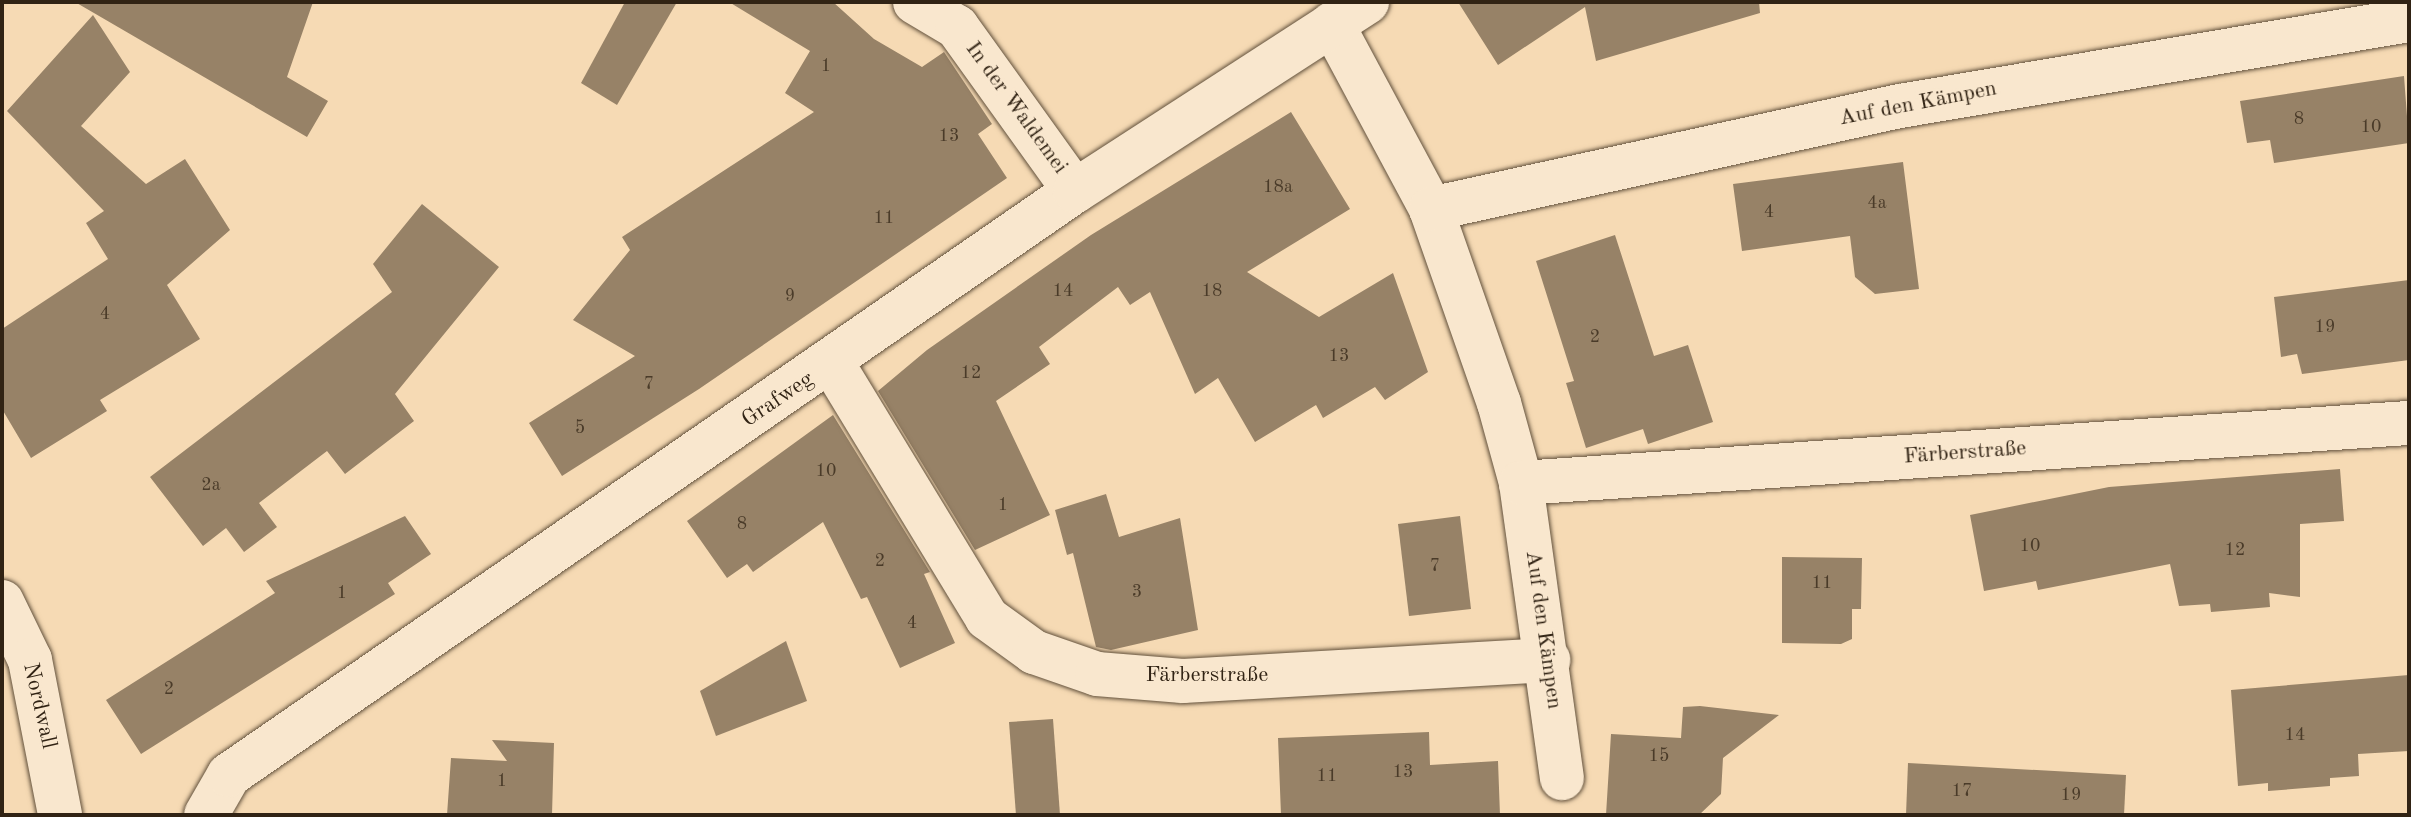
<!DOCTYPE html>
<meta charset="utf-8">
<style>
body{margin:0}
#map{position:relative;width:2411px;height:817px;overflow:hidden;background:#f6dab4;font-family:"Old Standard TT",serif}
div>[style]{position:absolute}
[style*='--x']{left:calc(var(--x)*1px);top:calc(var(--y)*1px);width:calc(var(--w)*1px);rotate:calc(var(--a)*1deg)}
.building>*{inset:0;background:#978267}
.roads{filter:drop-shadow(0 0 2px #62513c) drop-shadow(0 0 2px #62513c)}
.minor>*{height:44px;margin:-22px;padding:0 22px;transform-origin:22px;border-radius:22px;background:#f9e7ce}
span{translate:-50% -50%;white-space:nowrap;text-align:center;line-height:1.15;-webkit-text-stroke:6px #f9e7ce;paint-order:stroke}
.number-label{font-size:18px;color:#4a3b29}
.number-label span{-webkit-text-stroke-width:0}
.street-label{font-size:22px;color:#312314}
.frame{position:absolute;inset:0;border:4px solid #312314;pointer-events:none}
</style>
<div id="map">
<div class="building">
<i style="clip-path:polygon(75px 2px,313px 2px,287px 77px,328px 101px,307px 137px)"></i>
<i style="clip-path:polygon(625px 2px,677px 2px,617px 105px,581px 83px)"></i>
<i style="clip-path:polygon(729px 2px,833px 2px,874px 39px,922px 67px,944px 52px,992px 124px,978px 134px,1007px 178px,699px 389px,562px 476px,529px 423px,635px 356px,573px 320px,630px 250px,622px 237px,814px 112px,785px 93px,810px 51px)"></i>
<i style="clip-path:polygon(1458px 2px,1759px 2px,1760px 13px,1596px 61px,1585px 7px,1498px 65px)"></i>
<i style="clip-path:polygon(93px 15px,130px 72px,81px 126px,146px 184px,185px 159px,230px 230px,167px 285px,200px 339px,100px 400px,107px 411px,31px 458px,2px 409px,2px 329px,108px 259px,86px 223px,104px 211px,7px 111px)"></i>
<i style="clip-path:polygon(2404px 76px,2409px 143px,2274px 163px,2270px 140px,2247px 143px,2240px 101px)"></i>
<i style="clip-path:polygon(1291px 112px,1350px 209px,1247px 272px,1319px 317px,1393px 273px,1428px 372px,1385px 400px,1375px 387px,1323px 418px,1316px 405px,1255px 442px,1218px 378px,1195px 394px,1150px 292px,1130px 305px,1118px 287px,1039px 347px,1050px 364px,996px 401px,1050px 515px,975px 550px,878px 391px,927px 350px,1091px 235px)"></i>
<i style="clip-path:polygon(1903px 162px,1919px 289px,1875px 294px,1855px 277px,1850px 236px,1742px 251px,1733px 184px)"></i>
<i style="clip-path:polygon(422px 204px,499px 267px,395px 394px,414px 421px,345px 474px,327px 451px,259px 503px,277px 527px,244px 552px,226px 528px,203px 546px,150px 477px,392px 292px,373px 264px)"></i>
<i style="clip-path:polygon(1615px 235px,1654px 356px,1688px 345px,1713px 422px,1648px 444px,1643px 429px,1586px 448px,1566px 383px,1574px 381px,1536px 261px)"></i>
<i style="clip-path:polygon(2409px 280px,2409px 360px,2302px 374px,2297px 354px,2281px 357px,2274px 297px)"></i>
<i style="clip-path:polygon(833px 415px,930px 572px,924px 574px,955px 643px,900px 668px,867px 597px,861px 599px,823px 522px,753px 572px,747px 564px,727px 578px,687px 521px)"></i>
<i style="clip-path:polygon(2340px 469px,2344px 521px,2300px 524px,2300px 597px,2269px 593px,2270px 607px,2211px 612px,2210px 604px,2179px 606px,2170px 564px,2038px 590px,2036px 581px,1984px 591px,1970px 515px,2109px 487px)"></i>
<i style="clip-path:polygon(1106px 494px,1119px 537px,1180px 518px,1198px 630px,1111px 650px,1096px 647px,1073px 553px,1067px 555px,1055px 510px)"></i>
<i style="clip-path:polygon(405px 516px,431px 554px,388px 583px,395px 594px,141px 754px,106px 700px,275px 593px,266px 581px)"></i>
<i style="clip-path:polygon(1460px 516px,1471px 609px,1409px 616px,1398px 524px)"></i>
<i style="clip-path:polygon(1782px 557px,1862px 558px,1861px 609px,1852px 609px,1852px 639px,1841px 644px,1782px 643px)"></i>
<i style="clip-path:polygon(786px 641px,807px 701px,716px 736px,700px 691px)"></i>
<i style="clip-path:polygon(2409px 675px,2409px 751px,2358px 754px,2359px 776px,2330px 778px,2330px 786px,2268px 791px,2268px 783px,2238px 786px,2231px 690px)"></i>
<i style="clip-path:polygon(1700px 706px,1779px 715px,1723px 758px,1721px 794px,1699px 815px,1606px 815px,1611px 734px,1681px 738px,1683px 707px)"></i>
<i style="clip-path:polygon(1053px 719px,1060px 815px,1016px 815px,1009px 722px)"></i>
<i style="clip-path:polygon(1429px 732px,1430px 765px,1498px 761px,1500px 815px,1281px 815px,1278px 738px)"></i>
<i style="clip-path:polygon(492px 740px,554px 743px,552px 815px,447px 815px,451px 758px,507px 761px)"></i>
<i style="clip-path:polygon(1908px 763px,2126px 775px,2124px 815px,1906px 815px)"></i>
</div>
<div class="roads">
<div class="minor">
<i style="--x:915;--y:2;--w:49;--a:30.8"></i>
<i style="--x:957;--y:27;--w:202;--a:54.3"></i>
<i style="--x:1332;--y:24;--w:210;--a:61.8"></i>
<i style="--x:1431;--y:209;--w:206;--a:70.7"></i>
<i style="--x:1499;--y:403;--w:83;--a:74.6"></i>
<i style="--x:1521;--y:483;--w:298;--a:82.1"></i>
<i style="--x:1431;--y:209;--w:480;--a:-12.4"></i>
<i style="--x:1900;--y:106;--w:516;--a:-9.59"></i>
<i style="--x:832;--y:363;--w:298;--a:58.7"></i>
<i style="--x:987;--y:618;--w:58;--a:35.9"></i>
<i style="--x:1034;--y:652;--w:67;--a:19.2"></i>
<i style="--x:1097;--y:674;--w:86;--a:4.7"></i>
<i style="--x:1183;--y:681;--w:366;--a:-3.3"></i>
<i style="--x:1521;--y:483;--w:890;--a:-3.87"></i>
<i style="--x:2;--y:602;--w:64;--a:64.2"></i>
<i style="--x:30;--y:660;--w:158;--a:79"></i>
<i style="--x:206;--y:815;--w:46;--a:-60.1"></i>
<i style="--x:229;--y:775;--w:1028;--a:-34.62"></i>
<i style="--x:1075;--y:191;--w:348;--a:-32.9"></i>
</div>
</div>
<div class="number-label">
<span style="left:826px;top:66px">1</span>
<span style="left:2299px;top:119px">8</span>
<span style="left:2371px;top:127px">10</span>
<span style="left:949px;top:136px">13</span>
<span style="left:1278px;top:187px">18a</span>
<span style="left:1877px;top:203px">4a</span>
<span style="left:1769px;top:212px">4</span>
<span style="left:884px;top:218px">11</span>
<span style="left:1063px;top:291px">14</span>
<span style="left:1212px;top:291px">18</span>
<span style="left:790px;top:296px">9</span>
<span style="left:105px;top:314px">4</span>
<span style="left:2325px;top:327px">19</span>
<span style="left:1595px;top:337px">2</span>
<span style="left:1339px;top:356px">13</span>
<span style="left:971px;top:373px">12</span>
<span style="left:649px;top:384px">7</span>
<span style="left:580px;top:428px">5</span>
<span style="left:826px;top:471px">10</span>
<span style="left:211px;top:485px">2a</span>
<span style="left:1003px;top:505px">1</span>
<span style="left:742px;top:524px">8</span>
<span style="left:2030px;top:546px">10</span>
<span style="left:2235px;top:550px">12</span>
<span style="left:880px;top:561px">2</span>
<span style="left:1435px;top:566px">7</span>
<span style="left:1822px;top:583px">11</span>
<span style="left:1137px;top:592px">3</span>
<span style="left:342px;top:593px">1</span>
<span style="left:912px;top:623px">4</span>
<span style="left:169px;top:689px">2</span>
<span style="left:2295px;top:735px">14</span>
<span style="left:1659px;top:756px">15</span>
<span style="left:1403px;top:772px">13</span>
<span style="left:1327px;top:776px">11</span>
<span style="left:502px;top:781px">1</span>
<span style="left:1962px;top:791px">17</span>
<span style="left:2071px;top:795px">19</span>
</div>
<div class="street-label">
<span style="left:1918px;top:104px;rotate:-11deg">Auf den Kämpen</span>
<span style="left:1016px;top:108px;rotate:54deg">In der Waldemei</span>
<span style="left:778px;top:400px;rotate:-34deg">Grafweg</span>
<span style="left:1965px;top:453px;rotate:-4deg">Färberstraße</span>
<span style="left:1543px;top:630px;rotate:82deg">Auf den Kämpen</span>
<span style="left:1207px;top:676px">Färberstraße</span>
<span style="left:39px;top:706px;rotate:77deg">Nordwall</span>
</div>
<div class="frame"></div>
</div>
